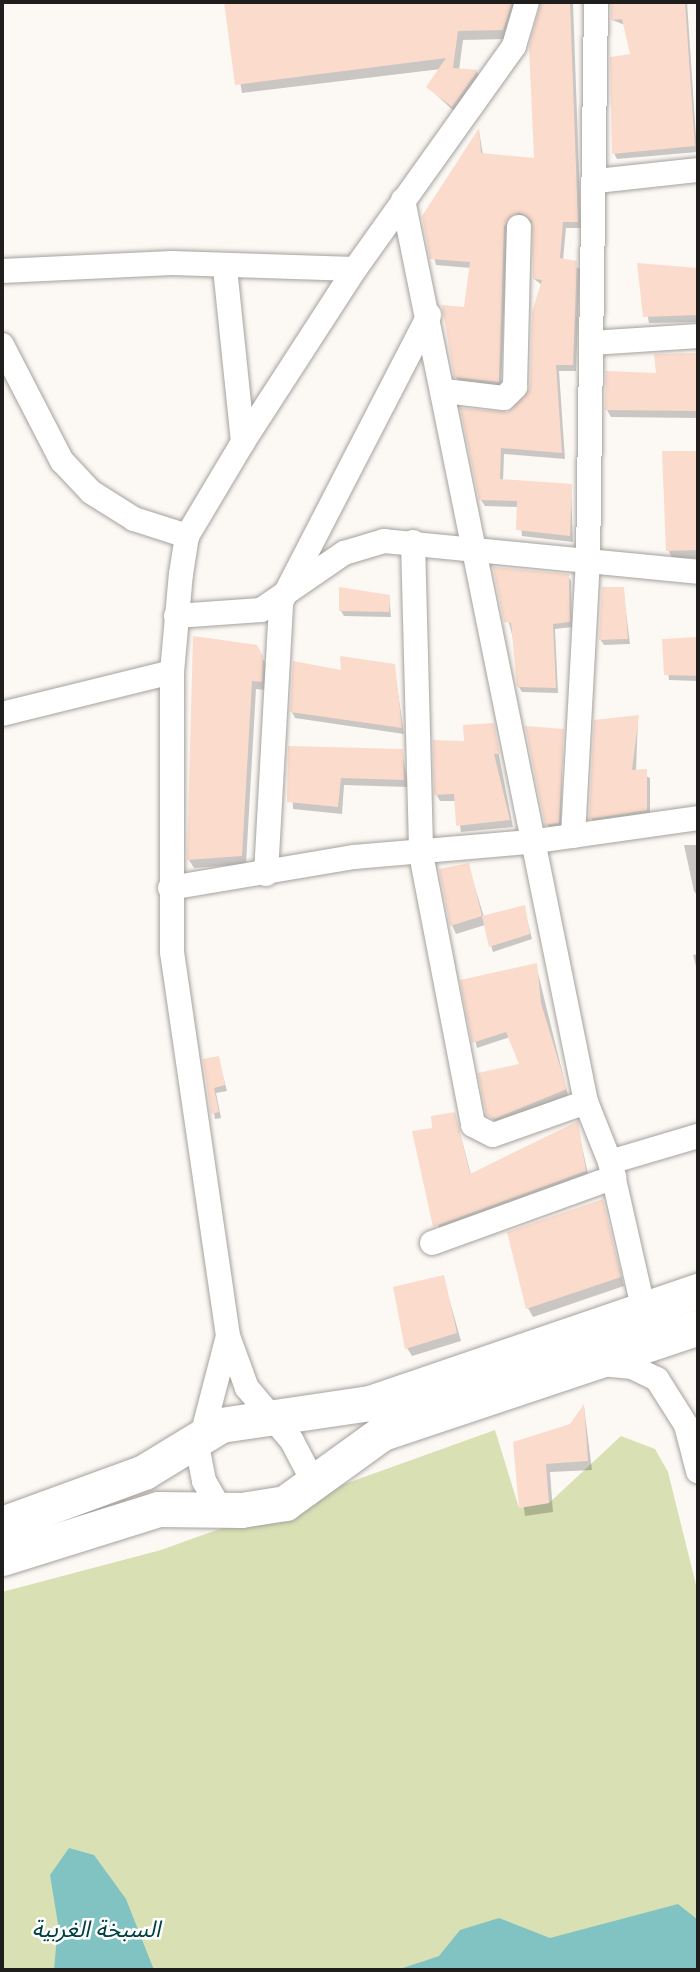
<!DOCTYPE html>
<meta charset="utf-8">
<style>
body{margin:0}
#map{position:relative;width:700px;height:1972px;overflow:hidden;background:#fcf8f4;font-family:"Nunito Sans","Noto Sans Arabic",sans-serif}
div>[style]{position:absolute}
[style*='--x']{left:calc(var(--x)*1px);top:calc(var(--y)*1px);width:calc(var(--w)*1px);rotate:calc(var(--a)*1deg)}
.green>*{inset:0;background:#d9e0b4}
.water>*{inset:0;background:#81c3c3}
.shadow>*{inset:0;background:#0003}
.building>*{inset:0;background:#fbdbcc}
.roads{filter:drop-shadow(0 0 2px #a6a29e) drop-shadow(0 0 2px #a6a29e)}
.minor>*{height:24px;margin:-12px;padding:0 12px;transform-origin:12px;border-radius:12px;background:#fff}
.highway>*{height:35px;margin:-17.5px;padding:0 17.5px;transform-origin:17.5px;border-radius:17.5px;background:#fff}
span{translate:-50% -50%;white-space:nowrap;text-align:center;line-height:1.15;-webkit-text-stroke:5px #fff;paint-order:stroke}
.water-label{font-size:23px;color:#004041;font-style:italic}
.frame{position:absolute;inset:0;border:4px solid #201e1d;pointer-events:none}
</style>
<div id="map">
<div class="green">
<i style="clip-path:polygon(495px 1430px,519px 1508px,549px 1503px,621px 1436px,655px 1449px,668px 1472px,698px 1593px,698px 1970px,2px 1970px,2px 1592px,161px 1550px)"></i>
</div>
<div class="water">
<i style="clip-path:polygon(69px 1848px,94px 1855px,126px 1899px,154px 1970px,54px 1970px,58px 1924px,50px 1875px)"></i>
<i style="clip-path:polygon(678px 1904px,698px 1920px,698px 1970px,349px 1970px,400px 1969px,439px 1956px,460px 1930px,499px 1918px,550px 1938px)"></i>
</div>
<div class="shadow">
<i style="clip-path:polygon(226px 2px,514px 2px,508px 39px,463px 40px,459px 70px,477px 72px,482px 81px,458px 115px,428px 87px,441px 69px,242px 93px)"></i>
<i style="clip-path:polygon(542px 2px,573px 2px,581px 228px,566px 228px,563px 260px,580px 269px,576px 371px,559px 371px,565px 459px,504px 454px,503px 481px,571px 486px,573px 542px,522px 536px,519px 507px,485px 506px,481px 500px,509px 414px,531px 389px,542px 285px,534px 279px,534px 225px,523px 218px,507px 233px,501px 388px,460px 383px,456px 377px,471px 268px,436px 265px,423px 217px,479px 131px,483px 155px,535px 160px,531px 48px)"></i>
<i style="clip-path:polygon(612px 2px,687px 2px,697px 152px,617px 159px,614px 153px,632px 56px,625px 25px,612px 20px)"></i>
<i style="clip-path:polygon(639px 265px,698px 269px,698px 322px,649px 323px)"></i>
<i style="clip-path:polygon(696px 355px,698px 418px,611px 417px,607px 410px)"></i>
<i style="clip-path:polygon(663px 453px,698px 453px,698px 558px,673px 559px,668px 550px)"></i>
<i style="clip-path:polygon(495px 569px,568px 576px,571px 581px,572px 627px,555px 629px,558px 693px,522px 692px,519px 687px,516px 650px)"></i>
<i style="clip-path:polygon(623px 588px,630px 644px,604px 645px,600px 639px)"></i>
<i style="clip-path:polygon(389px 596px,391px 617px,344px 616px,341px 611px)"></i>
<i style="clip-path:polygon(194px 638px,256px 647px,267px 666px,266px 690px,256px 689px,246px 864px,194px 868px,189px 860px)"></i>
<i style="clip-path:polygon(698px 638px,698px 681px,669px 680px,664px 641px)"></i>
<i style="clip-path:polygon(394px 665px,404px 734px,295px 718px,292px 712px,343px 672px)"></i>
<i style="clip-path:polygon(638px 717px,636px 771px,650px 778px,650px 817px,595px 825px,591px 818px)"></i>
<i style="clip-path:polygon(493px 725px,513px 827px,461px 832px,456px 801px,440px 801px,436px 794px,466px 742px)"></i>
<i style="clip-path:polygon(563px 730px,561px 828px,550px 829px,547px 824px)"></i>
<i style="clip-path:polygon(290px 748px,402px 750px,408px 787px,344px 785px,342px 814px,293px 809px)"></i>
<i style="clip-path:polygon(684px 845px,698px 845px,698px 897px,694px 891px)"></i>
<i style="clip-path:polygon(468px 865px,484px 917px,524px 907px,532px 939px,493px 952px,485px 925px,456px 934px,452px 925px)"></i>
<i style="clip-path:polygon(698px 954px,698px 974px,693px 955px)"></i>
<i style="clip-path:polygon(536px 965px,568px 1095px,498px 1124px,488px 1114px,522px 1065px,510px 1037px,477px 1048px,462px 982px)"></i>
<i style="clip-path:polygon(218px 1058px,227px 1091px,216px 1093px,221px 1118px,215px 1119px,205px 1060px)"></i>
<i style="clip-path:polygon(455px 1114px,471px 1175px,577px 1123px,589px 1179px,439px 1233px,433px 1130px)"></i>
<i style="clip-path:polygon(602px 1201px,624px 1286px,533px 1317px,528px 1308px)"></i>
<i style="clip-path:polygon(443px 1277px,461px 1341px,412px 1356px,407px 1348px)"></i>
<i style="clip-path:polygon(584px 1407px,592px 1470px,550px 1472px,553px 1512px,525px 1516px,515px 1443px,572px 1426px)"></i>
</div>
<div class="building">
<i style="clip-path:polygon(224px 2px,512px 2px,503px 30px,458px 31px,453px 68px,478px 70px,452px 107px,426px 87px,446px 58px,235px 85px)"></i>
<i style="clip-path:polygon(541px 2px,570px 2px,578px 222px,563px 222px,560px 258px,577px 261px,573px 365px,556px 365px,562px 453px,501px 448px,500px 479px,572px 484px,570px 536px,516px 530px,517px 501px,479px 500px,460px 408px,508px 412px,530px 388px,532px 312px,542px 280px,533px 279px,532px 221px,519px 212px,504px 226px,499px 382px,454px 377px,442px 305px,464px 307px,470px 262px,430px 259px,422px 216px,479px 128px,481px 153px,534px 158px,529px 47px)"></i>
<i style="clip-path:polygon(611px 2px,685px 2px,695px 146px,612px 154px,610px 57px,630px 54px,622px 19px,611px 20px)"></i>
<i style="clip-path:polygon(637px 263px,698px 268px,698px 315px,643px 317px)"></i>
<i style="clip-path:polygon(697px 353px,698px 411px,605px 410px,606px 371px,656px 373px,654px 354px)"></i>
<i style="clip-path:polygon(662px 451px,698px 451px,698px 550px,666px 551px)"></i>
<i style="clip-path:polygon(493px 567px,569px 574px,570px 622px,553px 624px,556px 688px,517px 687px,511px 623px,504px 622px)"></i>
<i style="clip-path:polygon(339px 587px,390px 595px,389px 612px,339px 611px)"></i>
<i style="clip-path:polygon(602px 587px,624px 587px,628px 639px,599px 640px)"></i>
<i style="clip-path:polygon(193px 636px,257px 645px,263px 656px,262px 682px,252px 681px,242px 856px,187px 860px)"></i>
<i style="clip-path:polygon(698px 637px,698px 676px,664px 675px,662px 639px)"></i>
<i style="clip-path:polygon(340px 656px,395px 664px,402px 728px,290px 712px,293px 661px,341px 670px)"></i>
<i style="clip-path:polygon(639px 715px,632px 770px,647px 769px,647px 810px,589px 819px,594px 720px)"></i>
<i style="clip-path:polygon(494px 723px,500px 754px,494px 754px,510px 820px,456px 826px,454px 794px,434px 795px,433px 740px,464px 741px,463px 725px)"></i>
<i style="clip-path:polygon(525px 726px,564px 729px,559px 823px,545px 825px)"></i>
<i style="clip-path:polygon(288px 746px,403px 749px,404px 780px,341px 778px,338px 807px,287px 802px)"></i>
<i style="clip-path:polygon(469px 863px,482px 916px,450px 926px,439px 869px)"></i>
<i style="clip-path:polygon(525px 905px,530px 934px,489px 947px,482px 916px)"></i>
<i style="clip-path:polygon(537px 963px,541px 1003px,567px 1089px,494px 1119px,486px 1115px,478px 1073px,519px 1064px,506px 1032px,472px 1043px,460px 980px)"></i>
<i style="clip-path:polygon(219px 1056px,225px 1085px,214px 1088px,219px 1112px,211px 1114px,203px 1059px)"></i>
<i style="clip-path:polygon(455px 1112px,470px 1174px,578px 1121px,586px 1171px,433px 1227px,412px 1131px,432px 1128px,431px 1116px)"></i>
<i style="clip-path:polygon(603px 1199px,621px 1277px,526px 1309px,507px 1232px)"></i>
<i style="clip-path:polygon(444px 1275px,457px 1333px,405px 1349px,393px 1287px)"></i>
<i style="clip-path:polygon(584px 1404px,588px 1461px,546px 1464px,549px 1503px,519px 1508px,513px 1442px,570px 1424px)"></i>
</div>
<div class="roads">
<div class="minor">
<i style="--x:597;--y:181;--w:102;--a:-6.2"></i>
<i style="--x:403;--y:200;--w:920;--a:78.53"></i>
<i style="--x:586;--y:1102;--w:65;--a:68.2"></i>
<i style="--x:610;--y:1162;--w:154;--a:77.2"></i>
<i style="--x:225;--y:268;--w:175;--a:84.1"></i>
<i style="--x:2;--y:271;--w:170;--a:-2.7"></i>
<i style="--x:172;--y:263;--w:183;--a:1.9"></i>
<i style="--x:592;--y:343;--w:106;--a:-3.8"></i>
<i style="--x:2;--y:345;--w:131;--a:62.7"></i>
<i style="--x:62;--y:461;--w:42;--a:46.9"></i>
<i style="--x:91;--y:492;--w:51;--a:32.1"></i>
<i style="--x:134;--y:519;--w:56;--a:17.8"></i>
<i style="--x:445;--y:391;--w:59;--a:6.8"></i>
<i style="--x:504;--y:398;--w:16;--a:-45"></i>
<i style="--x:515;--y:387;--w:160;--a:-88.6"></i>
<i style="--x:413;--y:542;--w:312;--a:88.5"></i>
<i style="--x:421;--y:854;--w:276;--a:79.1"></i>
<i style="--x:473;--y:1125;--w:22;--a:27"></i>
<i style="--x:493;--y:1135;--w:99;--a:-19.5"></i>
<i style="--x:176;--y:616;--w:85;--a:-4"></i>
<i style="--x:261;--y:610;--w:101;--a:-34.5"></i>
<i style="--x:344;--y:553;--w:42;--a:-16.7"></i>
<i style="--x:384;--y:541;--w:316;--a:5.6"></i>
<i style="--x:2;--y:714;--w:175;--a:-13.9"></i>
<i style="--x:573;--y:836;--w:274;--a:-86.9"></i>
<i style="--x:588;--y:562;--w:560;--a:-89.18"></i>
<i style="--x:266;--y:874;--w:272;--a:-86.8"></i>
<i style="--x:281;--y:602;--w:323;--a:-62.7"></i>
<i style="--x:170;--y:888;--w:187;--a:-9.6"></i>
<i style="--x:354;--y:857;--w:177;--a:-4.9"></i>
<i style="--x:530;--y:842;--w:170;--a:-8.1"></i>
<i style="--x:610;--y:1162;--w:92;--a:-16.5"></i>
<i style="--x:432;--y:1243;--w:194;--a:-19.9"></i>
<i style="--x:602;--y:1364;--w:30;--a:6"></i>
<i style="--x:632;--y:1367;--w:28;--a:26"></i>
<i style="--x:657;--y:1379;--w:54;--a:57.8"></i>
<i style="--x:686;--y:1425;--w:48;--a:75.4"></i>
<i style="--x:315;--y:1485;--w:50;--a:-117.6"></i>
<i style="--x:292;--y:1441;--w:70;--a:-130.3"></i>
<i style="--x:247;--y:1388;--w:55;--a:-110.1"></i>
<i style="--x:228;--y:1336;--w:388;--a:-98.3"></i>
<i style="--x:172;--y:952;--w:280;--a:-90"></i>
<i style="--x:172;--y:672;--w:98;--a:-84.8"></i>
<i style="--x:181;--y:574;--w:38;--a:-81"></i>
<i style="--x:187;--y:536;--w:109;--a:-59.2"></i>
<i style="--x:243;--y:442;--w:206;--a:-57.1"></i>
<i style="--x:355;--y:269;--w:274;--a:-54.5"></i>
<i style="--x:514;--y:46;--w:46;--a:-73.5"></i>
<i style="--x:219;--y:1507;--w:30;--a:-120"></i>
<i style="--x:204;--y:1481;--w:31;--a:-101"></i>
<i style="--x:198;--y:1451;--w:115;--a:-75.4"></i>
</div>
<div class="highway">
<i style="--x:2;--y:1524;--w:151;--a:-20.1"></i>
<i style="--x:144;--y:1472;--w:90;--a:-31.4"></i>
<i style="--x:221;--y:1425;--w:151;--a:-8.4"></i>
<i style="--x:370;--y:1403;--w:347;--a:-18.9"></i>
<i style="--x:2;--y:1558;--w:164;--a:-17.4"></i>
<i style="--x:158;--y:1509;--w:83;--a:0.7"></i>
<i style="--x:241;--y:1510;--w:45;--a:-9"></i>
<i style="--x:285;--y:1503;--w:120;--a:-35.8"></i>
<i style="--x:382;--y:1433;--w:333;--a:-18.5"></i>
</div>
</div>
<div class="water-label">
<span style="left:96px;top:1930px">السبخة الغربية</span>
</div>
<div class="frame"></div>
</div>
